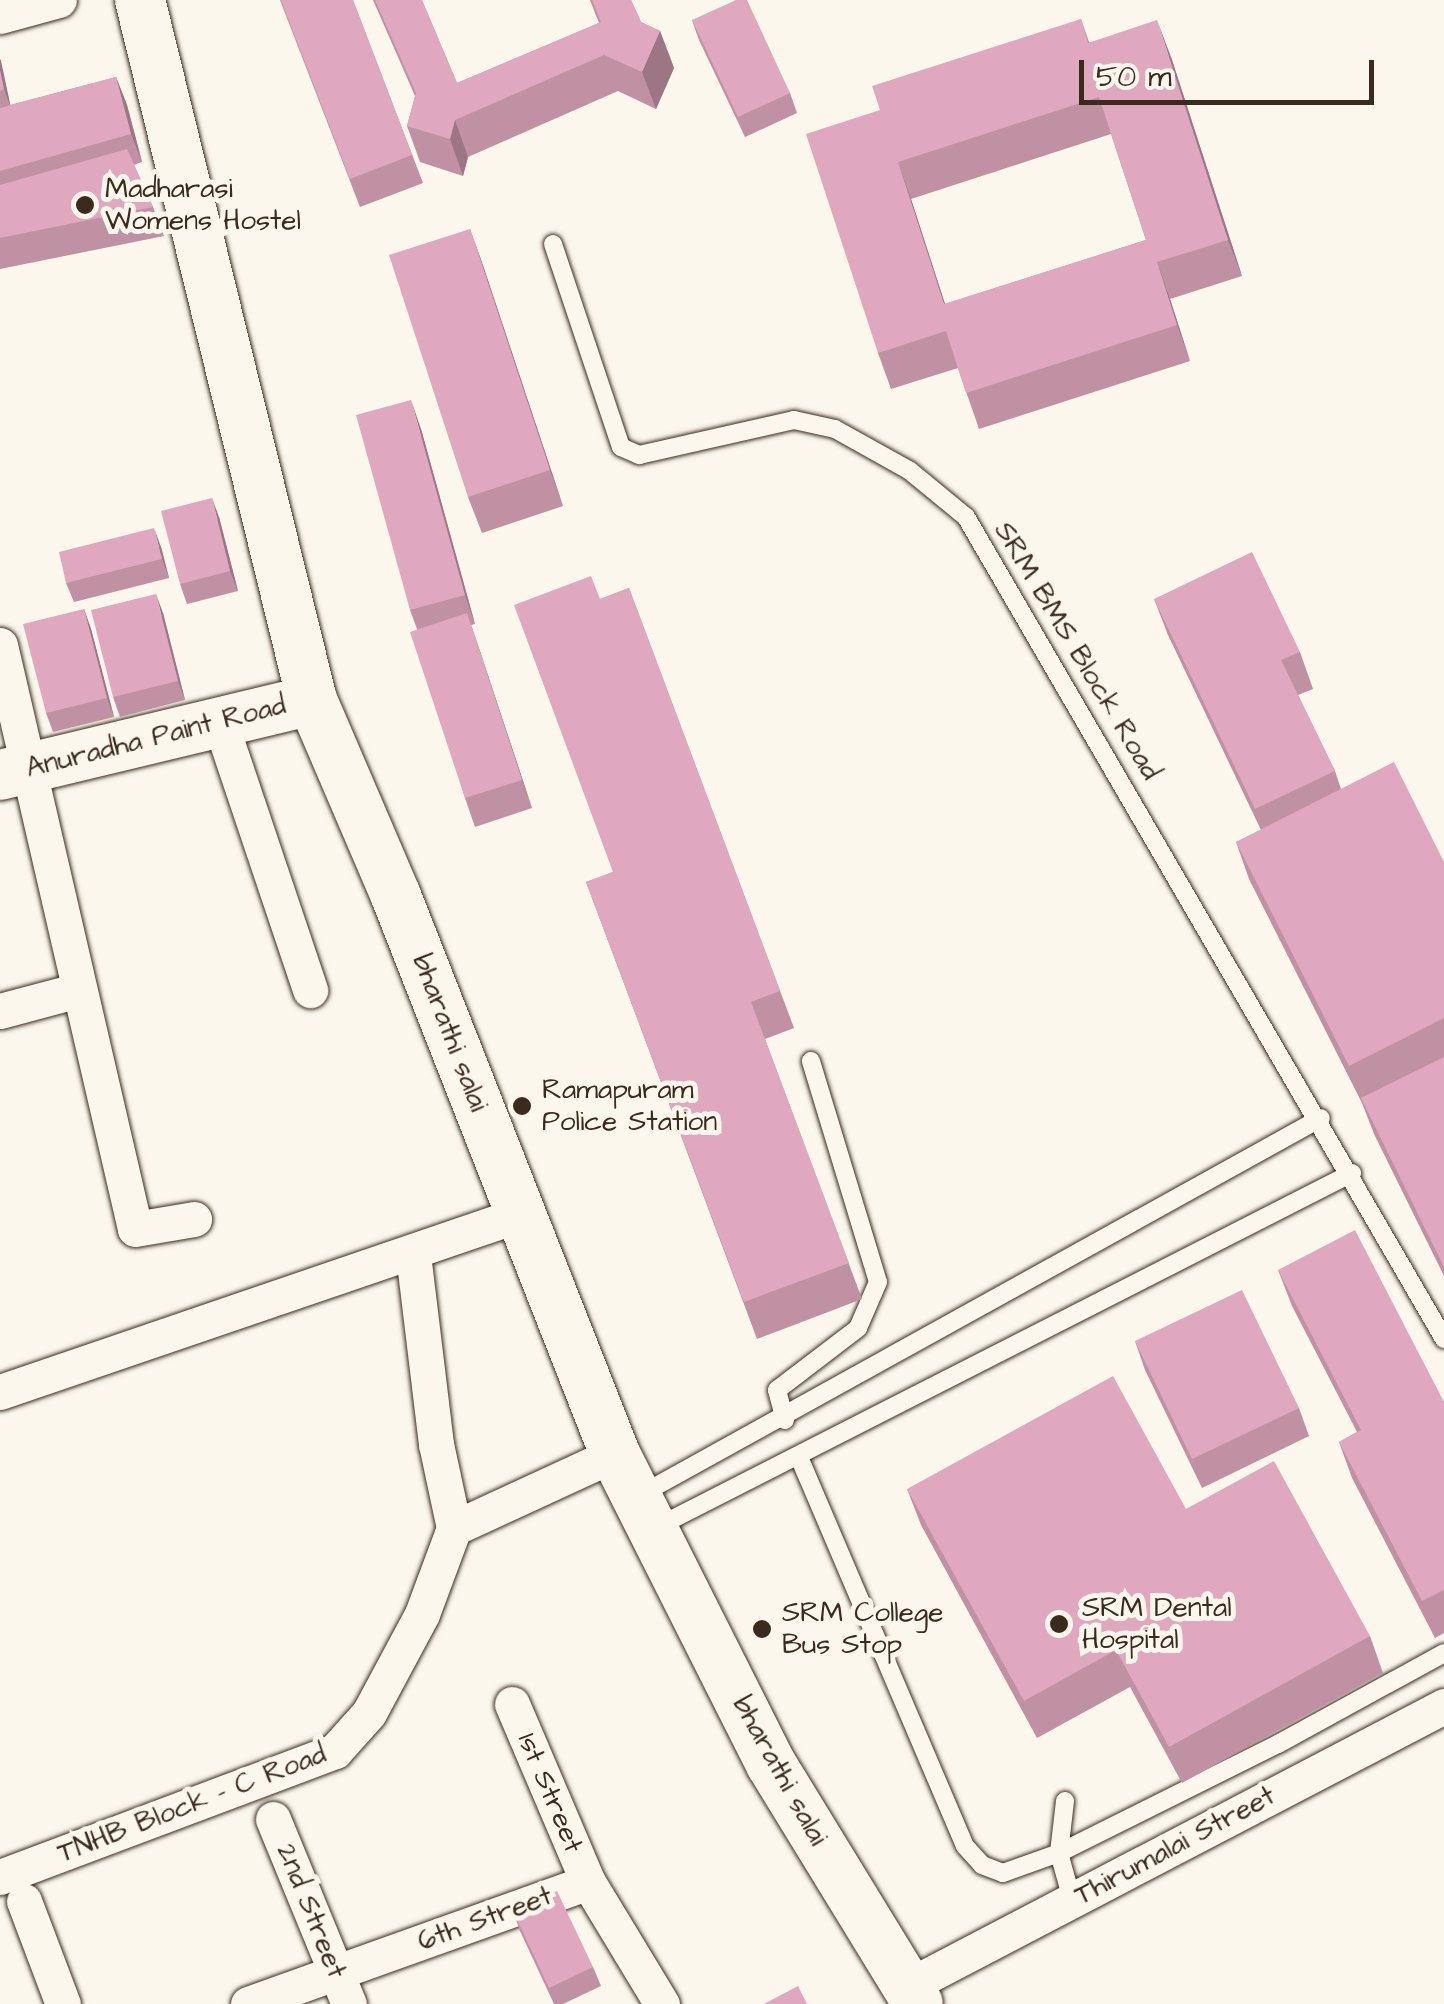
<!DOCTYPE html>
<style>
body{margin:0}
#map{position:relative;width:1444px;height:2004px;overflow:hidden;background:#fbf7ec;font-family:"Architects Daughter",sans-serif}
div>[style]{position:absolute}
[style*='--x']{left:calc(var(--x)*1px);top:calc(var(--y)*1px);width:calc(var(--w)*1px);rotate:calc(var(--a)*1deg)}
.roads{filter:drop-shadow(0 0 2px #3b2a1e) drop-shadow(0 0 2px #3b2a1e)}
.lane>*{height:18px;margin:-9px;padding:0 9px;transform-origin:9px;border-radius:9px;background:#fbf7ec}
.street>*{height:35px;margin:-17.5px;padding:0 17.5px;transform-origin:17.5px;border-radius:17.5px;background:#fbf7ec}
.secondary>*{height:50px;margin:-25px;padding:0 25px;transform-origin:25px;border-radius:25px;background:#fbf7ec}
.wall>*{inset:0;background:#c090a3}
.shaded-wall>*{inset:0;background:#9c7685}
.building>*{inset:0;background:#dfa8be}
.dots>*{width:28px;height:28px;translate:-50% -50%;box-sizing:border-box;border:5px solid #fbf7ec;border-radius:50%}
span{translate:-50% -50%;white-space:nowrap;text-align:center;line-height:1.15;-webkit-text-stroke:10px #fbf7ec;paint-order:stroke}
.poi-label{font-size:28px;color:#3b2a1e}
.left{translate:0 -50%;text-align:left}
.street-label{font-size:28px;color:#3b2a1e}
.scale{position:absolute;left:1079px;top:60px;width:295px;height:45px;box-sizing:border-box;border:5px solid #3b2a1e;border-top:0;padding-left:12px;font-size:30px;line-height:35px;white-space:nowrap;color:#3b2a1e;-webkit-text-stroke:8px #fbf7ec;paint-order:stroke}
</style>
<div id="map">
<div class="roads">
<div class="lane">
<i style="--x:553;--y:244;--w:214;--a:71.5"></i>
<i style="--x:621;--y:447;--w:20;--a:24"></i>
<i style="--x:639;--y:455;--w:159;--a:-12.7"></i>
<i style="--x:794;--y:420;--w:42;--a:12.4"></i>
<i style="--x:835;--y:429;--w:86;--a:29.2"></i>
<i style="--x:910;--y:471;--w:72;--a:39.4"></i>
<i style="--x:966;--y:517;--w:951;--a:59.82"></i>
<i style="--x:785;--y:1420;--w:31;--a:-105"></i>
<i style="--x:777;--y:1390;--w:102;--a:-37.4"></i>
<i style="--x:858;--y:1328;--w:50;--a:-66.5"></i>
<i style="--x:878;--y:1282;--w:231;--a:-106.9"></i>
<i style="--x:799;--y:1457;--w:423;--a:66.9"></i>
<i style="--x:965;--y:1846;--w:25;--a:48"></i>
<i style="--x:982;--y:1865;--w:22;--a:21"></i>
<i style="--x:1003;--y:1873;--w:59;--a:-19.7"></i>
<i style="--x:1059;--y:1853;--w:245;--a:-26.5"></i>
<i style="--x:1278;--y:1744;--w:189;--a:-28.7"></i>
<i style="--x:640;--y:1495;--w:778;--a:-28.97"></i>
<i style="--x:657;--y:1527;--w:780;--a:-26.99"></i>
<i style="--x:1065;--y:1801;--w:52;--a:96.6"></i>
<i style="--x:1059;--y:1853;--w:49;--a:74.5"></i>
</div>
<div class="street">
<i style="--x:0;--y:16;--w:61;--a:-15.2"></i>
<i style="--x:0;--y:645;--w:599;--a:76.98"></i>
<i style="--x:135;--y:1229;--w:60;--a:-9.6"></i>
<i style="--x:220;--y:722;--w:283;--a:71.4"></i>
<i style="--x:0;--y:1011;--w:82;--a:-14.9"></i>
<i style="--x:0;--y:1392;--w:551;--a:-18.86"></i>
<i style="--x:454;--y:1528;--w:177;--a:-24.7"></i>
<i style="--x:512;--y:1704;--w:194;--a:66.9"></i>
<i style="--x:273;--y:1819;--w:200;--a:67.7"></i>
<i style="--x:0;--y:1877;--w:358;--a:-20.6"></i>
<i style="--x:335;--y:1751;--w:51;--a:-48.2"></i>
<i style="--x:369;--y:1713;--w:112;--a:-61.8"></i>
<i style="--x:422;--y:1614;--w:92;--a:-69.6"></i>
<i style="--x:454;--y:1528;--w:86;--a:-102.1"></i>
<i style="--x:436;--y:1444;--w:192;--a:-96.9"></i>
<i style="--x:24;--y:1901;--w:110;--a:69.3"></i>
<i style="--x:906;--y:1987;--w:607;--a:-27.58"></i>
<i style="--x:248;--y:2004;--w:361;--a:-19.7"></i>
<i style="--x:588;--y:1882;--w:143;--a:58.8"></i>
</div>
<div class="secondary">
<i style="--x:140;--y:0;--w:721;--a:76.2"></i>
<i style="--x:312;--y:700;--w:213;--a:66.8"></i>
<i style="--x:396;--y:896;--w:599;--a:68.57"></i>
<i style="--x:615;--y:1454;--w:347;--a:63.3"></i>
<i style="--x:771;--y:1764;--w:281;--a:58.5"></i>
<i style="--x:0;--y:775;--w:321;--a:-13.5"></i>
</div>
</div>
<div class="wall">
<i style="clip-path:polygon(280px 0,353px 0,423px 183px,360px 207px)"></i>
<i style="clip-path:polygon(373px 0,422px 0,457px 83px,599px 23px,590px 0,631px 0,641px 22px,660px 31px,674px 68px,656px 109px,618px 91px,468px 157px,463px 176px,420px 162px,407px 126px,415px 96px)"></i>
<i style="clip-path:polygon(evenodd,1081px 19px,1089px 42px,1171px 57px,1242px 276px,1170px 299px,1190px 361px,979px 429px,958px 368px,891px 389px,878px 353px,880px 110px,1081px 19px,1111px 134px,1146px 240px,945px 304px,911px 199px,1111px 134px)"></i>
<i style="clip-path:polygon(692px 20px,790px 93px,797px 113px,745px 137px,699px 40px)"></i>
<i style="clip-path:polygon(0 59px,10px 105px,116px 77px,127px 105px,142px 162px,134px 165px,153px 207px,164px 236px,0 269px)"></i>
<i style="clip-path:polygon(470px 229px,563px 506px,482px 533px,468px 497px)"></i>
<i style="clip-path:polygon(421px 429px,475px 624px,471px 625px,532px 808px,475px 827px,465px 798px,417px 629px,410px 610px)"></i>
<i style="clip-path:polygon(219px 517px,238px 591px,187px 604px,180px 584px)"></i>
<i style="clip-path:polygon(161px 547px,169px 578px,74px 602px,66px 583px)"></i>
<i style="clip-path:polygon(629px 588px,794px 1028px,765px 1039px,862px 1299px,757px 1339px,586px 882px,613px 872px,600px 599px)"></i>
<i style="clip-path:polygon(1154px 599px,1300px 652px,1313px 689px,1298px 695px,1335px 771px,1341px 789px,1444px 862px,1444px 1276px,1374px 1134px,1362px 1103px,1249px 879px,1236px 842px,1261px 830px,1168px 635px)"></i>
<i style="clip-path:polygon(84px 609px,91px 629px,114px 717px,53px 732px,46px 713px)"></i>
<i style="clip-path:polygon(163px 613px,185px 700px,120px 717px,113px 697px)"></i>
<i style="clip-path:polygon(1278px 1270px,1444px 1402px,1444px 1633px,1435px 1638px,1352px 1478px,1339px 1442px,1357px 1432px,1292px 1306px)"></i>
<i style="clip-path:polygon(1135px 1341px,1299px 1408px,1309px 1436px,1202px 1488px,1145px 1370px)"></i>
<i style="clip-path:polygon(907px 1489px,1186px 1509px,1370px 1636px,1383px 1673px,1182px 1783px,1130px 1687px,1037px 1738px,921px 1525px)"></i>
<i style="clip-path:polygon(513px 1911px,593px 1967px,601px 1986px,563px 2004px,554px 2004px,520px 1931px)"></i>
</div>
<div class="shaded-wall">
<i style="clip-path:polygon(1157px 20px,1171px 57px,1242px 276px,1228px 240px)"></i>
<i style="clip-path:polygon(660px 31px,674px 68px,656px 109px,642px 72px)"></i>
<i style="clip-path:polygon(0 59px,1px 61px,11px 108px,4px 89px,0 70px)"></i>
<i style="clip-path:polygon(116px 77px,127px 105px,142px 162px,131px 134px)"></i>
<i style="clip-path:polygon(455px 120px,468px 157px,463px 176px,450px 139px)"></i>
<i style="clip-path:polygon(898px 162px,911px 199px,957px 341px,944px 304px)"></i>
<i style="clip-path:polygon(470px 229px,483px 265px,563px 506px,550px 470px)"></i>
<i style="clip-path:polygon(1157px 262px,1170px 299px,1190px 361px,1177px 325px)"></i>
<i style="clip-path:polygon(411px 400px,421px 429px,475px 624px,465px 595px)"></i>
<i style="clip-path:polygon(212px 498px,219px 517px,238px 591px,230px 571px)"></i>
<i style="clip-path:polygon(154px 528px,161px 547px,169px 578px,162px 559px)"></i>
<i style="clip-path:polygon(156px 594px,163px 613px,185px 700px,178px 681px)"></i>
<i style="clip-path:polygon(84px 609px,91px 629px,114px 717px,107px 698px)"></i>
<i style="clip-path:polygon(467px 613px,477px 642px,532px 808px,522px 780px)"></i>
</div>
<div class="building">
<i style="clip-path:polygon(281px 0,353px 0,412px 155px,350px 179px)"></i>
<i style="clip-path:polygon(375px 0,422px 0,457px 83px,601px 22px,592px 0,631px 0,641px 22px,660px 31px,642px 72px,604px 55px,455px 120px,450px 139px,407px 126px,416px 93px)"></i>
<i style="clip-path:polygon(736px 0,747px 0,790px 93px,738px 117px,692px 20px)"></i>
<i style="clip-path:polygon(evenodd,1081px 19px,1088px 43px,1157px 20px,1228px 240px,1157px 262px,1177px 325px,966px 393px,946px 331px,878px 353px,806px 134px,880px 110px,872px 86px,1081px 19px,1099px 97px,1146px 240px,944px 304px,898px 162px,1099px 97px)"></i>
<i style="clip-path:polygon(0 70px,4px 89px,0 91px)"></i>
<i style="clip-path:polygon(116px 77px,131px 134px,0 171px,0 108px)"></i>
<i style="clip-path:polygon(127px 149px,153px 207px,0 238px,0 185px)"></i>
<i style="clip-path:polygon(470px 229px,550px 470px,468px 497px,389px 255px)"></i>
<i style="clip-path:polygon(411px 400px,465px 595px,410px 610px,356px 415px)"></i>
<i style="clip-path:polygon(212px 498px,230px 571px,180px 584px,161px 511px)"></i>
<i style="clip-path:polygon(154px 528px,162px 559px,66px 583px,59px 552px)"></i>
<i style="clip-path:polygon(1252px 552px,1300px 652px,1281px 660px,1335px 771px,1255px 809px,1154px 599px)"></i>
<i style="clip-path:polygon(591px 576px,600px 599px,629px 588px,780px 991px,751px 1002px,849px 1263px,744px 1302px,586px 882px,613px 872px,514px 605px)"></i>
<i style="clip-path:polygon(156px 594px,178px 681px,113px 697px,91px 610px)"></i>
<i style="clip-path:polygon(84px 609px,107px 698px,46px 713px,23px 624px)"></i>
<i style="clip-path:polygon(467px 613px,522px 780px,465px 798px,410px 632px)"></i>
<i style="clip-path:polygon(1394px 762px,1444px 862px,1444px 1018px,1349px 1066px,1236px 842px)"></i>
<i style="clip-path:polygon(1444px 1057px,1444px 1267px,1361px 1098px)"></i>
<i style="clip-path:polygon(1355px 1230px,1444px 1402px,1444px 1590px,1422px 1601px,1339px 1442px,1361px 1430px,1278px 1270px)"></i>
<i style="clip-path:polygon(1242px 1290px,1299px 1408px,1192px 1459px,1135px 1341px)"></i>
<i style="clip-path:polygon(1113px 1376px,1186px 1509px,1274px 1461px,1370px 1636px,1169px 1747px,1116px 1650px,1024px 1701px,907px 1489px)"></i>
<i style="clip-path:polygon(557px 1891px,593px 1967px,549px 1988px,513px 1911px)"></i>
<i style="clip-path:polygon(798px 1986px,807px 2004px,764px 2004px)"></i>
</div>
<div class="dots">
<i style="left:85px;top:205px;background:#3b2a1e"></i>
<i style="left:522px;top:1106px;background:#3b2a1e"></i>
<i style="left:1059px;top:1624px;background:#3b2a1e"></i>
<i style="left:762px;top:1629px;background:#3b2a1e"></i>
</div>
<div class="poi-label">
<span class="left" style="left:105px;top:205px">Madharasi<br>Womens Hostel</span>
<span class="left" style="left:542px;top:1106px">Ramapuram<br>Police Station</span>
<span class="left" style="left:1082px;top:1624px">SRM Dental<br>Hospital</span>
<span class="left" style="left:782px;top:1629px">SRM College<br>Bus Stop</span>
</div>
<div class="street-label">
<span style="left:1077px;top:651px;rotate:59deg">SRM BMS Block Road</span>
<span style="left:156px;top:737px;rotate:-14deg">Anuradha Paint Road</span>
<span style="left:450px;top:1033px;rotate:69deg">bharathi salai</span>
<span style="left:780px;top:1771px;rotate:61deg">bharathi salai</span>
<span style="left:550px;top:1793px;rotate:67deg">1st Street</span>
<span style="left:192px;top:1804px;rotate:-21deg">TNHB Block - C Road</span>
<span style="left:1175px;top:1846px;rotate:-28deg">Thirumalai Street</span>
<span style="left:311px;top:1911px;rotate:68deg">2nd Street</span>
<span style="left:485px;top:1919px;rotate:-20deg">6th Street</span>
</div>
<div class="scale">50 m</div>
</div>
